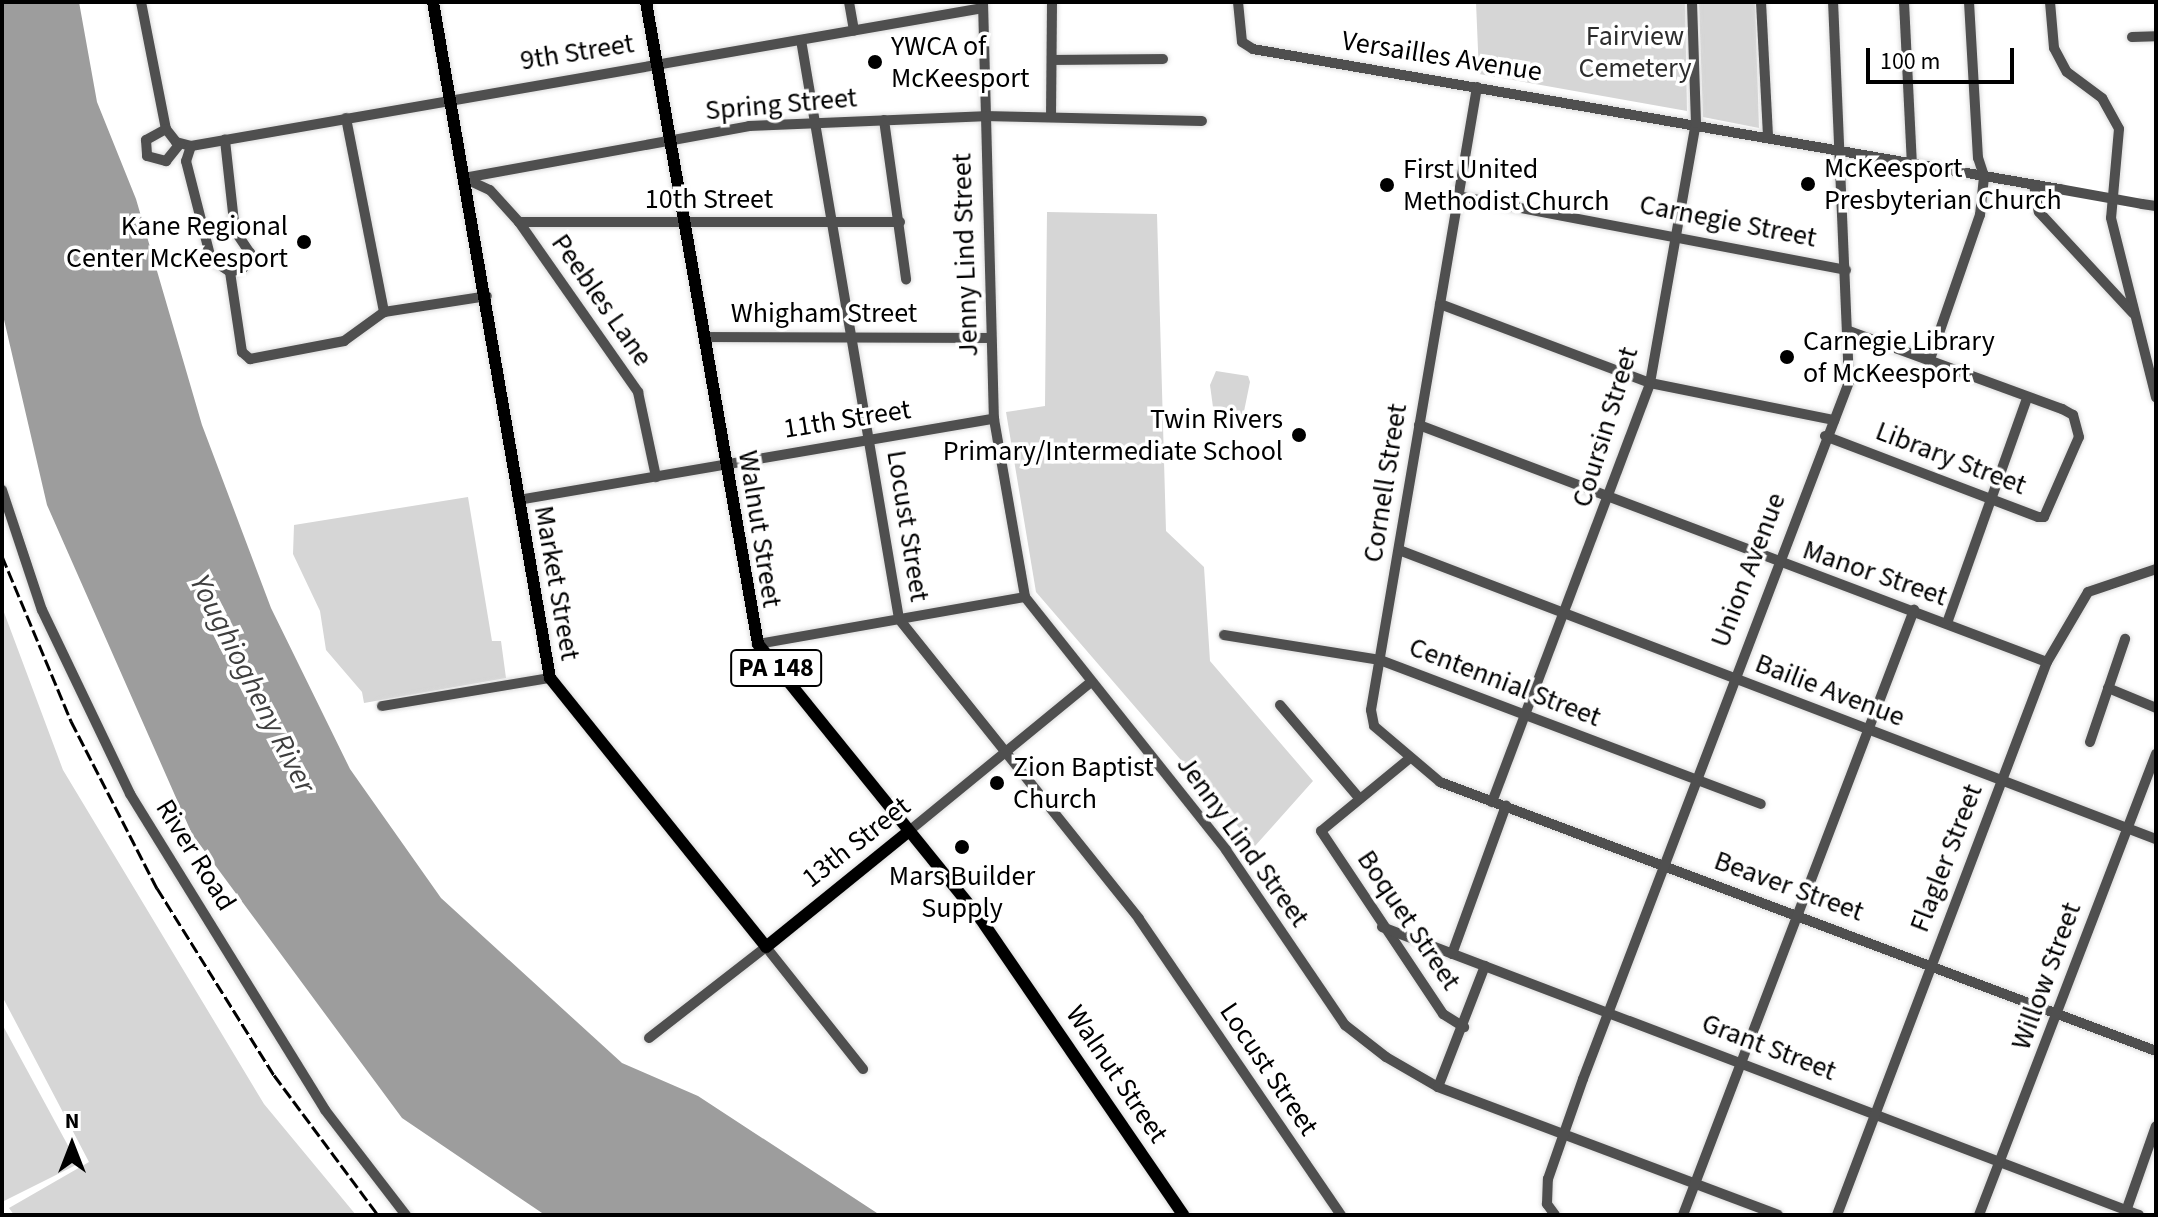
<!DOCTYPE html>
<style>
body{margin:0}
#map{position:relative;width:2158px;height:1217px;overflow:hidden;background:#fff;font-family:"Source Sans 3",sans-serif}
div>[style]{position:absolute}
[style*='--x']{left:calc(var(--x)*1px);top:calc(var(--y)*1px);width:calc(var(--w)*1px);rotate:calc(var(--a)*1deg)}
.green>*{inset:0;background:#d6d6d6}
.water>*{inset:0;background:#9d9d9d}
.roads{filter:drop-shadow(0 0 2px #dbdbdb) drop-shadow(0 0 2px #dbdbdb)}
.minor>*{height:10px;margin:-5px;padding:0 5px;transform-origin:5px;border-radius:5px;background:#4f4f4f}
.major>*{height:12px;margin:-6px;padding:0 6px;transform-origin:6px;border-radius:6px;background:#000}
.rail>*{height:3px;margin-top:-1.5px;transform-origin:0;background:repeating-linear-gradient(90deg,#000 0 12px,transparent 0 16px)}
.minor-bridge>*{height:10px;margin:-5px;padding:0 5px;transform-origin:5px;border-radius:5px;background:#4f4f4f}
.dots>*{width:22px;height:22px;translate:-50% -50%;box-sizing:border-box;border:4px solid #fff;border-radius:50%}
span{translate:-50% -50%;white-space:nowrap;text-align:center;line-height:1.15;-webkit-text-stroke:7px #fff;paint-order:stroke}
.shield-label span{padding:2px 6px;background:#fff;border:2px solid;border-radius:6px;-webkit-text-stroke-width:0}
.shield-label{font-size:26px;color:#000;font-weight:700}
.park-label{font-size:28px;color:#2d2d2d}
.poi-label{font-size:28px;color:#000}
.left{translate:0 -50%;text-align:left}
.right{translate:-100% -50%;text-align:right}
.street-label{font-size:28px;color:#000}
.water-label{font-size:30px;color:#3e3e3e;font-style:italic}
.frame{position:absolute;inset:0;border:4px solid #000;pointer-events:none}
.north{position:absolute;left:32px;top:1105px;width:80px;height:80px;-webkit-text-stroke:6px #fff;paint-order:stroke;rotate:0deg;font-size:22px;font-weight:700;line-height:32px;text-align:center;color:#000}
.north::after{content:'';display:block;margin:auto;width:28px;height:36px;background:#000;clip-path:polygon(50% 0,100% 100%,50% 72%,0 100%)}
.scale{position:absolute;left:1866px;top:48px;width:148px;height:36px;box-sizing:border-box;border:4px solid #000;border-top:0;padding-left:10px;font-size:24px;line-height:28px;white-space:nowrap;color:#000;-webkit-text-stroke:6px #fff;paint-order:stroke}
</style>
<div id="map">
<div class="green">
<i style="clip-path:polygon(1476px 2px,1685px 2px,1687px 111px,1479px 74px)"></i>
<i style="clip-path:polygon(1699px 2px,1755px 2px,1759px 128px,1703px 117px)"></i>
<i style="clip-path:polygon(1047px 212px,1157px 214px,1166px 531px,1204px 567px,1210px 661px,1313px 781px,1255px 846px,1036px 592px,1006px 412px,1045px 406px)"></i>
<i style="clip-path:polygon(1216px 371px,1248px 376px,1250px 382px,1241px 426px,1215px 422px,1210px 385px)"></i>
<i style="clip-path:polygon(468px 497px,492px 641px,501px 641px,506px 678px,364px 703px,362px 692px,326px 650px,320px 611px,293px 554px,294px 525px)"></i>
<i style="clip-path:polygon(2px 607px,63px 770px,264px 1104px,356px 1215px,14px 1215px,9px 1208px,89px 1162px,2px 996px)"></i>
<i style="clip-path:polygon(2px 1024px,78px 1164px,2px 1202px)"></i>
</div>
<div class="water">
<i style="clip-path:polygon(2px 2px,79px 2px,97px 102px,136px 199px,202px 425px,271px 608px,350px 769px,441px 898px,622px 1063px,698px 1096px,880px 1215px,545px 1215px,402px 1118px,192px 834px,47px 505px,2px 311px)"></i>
</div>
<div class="roads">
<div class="minor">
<i style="--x:141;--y:2;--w:129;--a:78.9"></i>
<i style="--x:166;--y:129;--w:16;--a:52"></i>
<i style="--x:176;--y:142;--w:16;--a:15"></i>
<i style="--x:191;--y:146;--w:804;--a:-9.88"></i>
<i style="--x:849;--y:2;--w:29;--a:80"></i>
<i style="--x:983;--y:2;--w:417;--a:88.5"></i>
<i style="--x:994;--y:419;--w:181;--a:80.1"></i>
<i style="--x:1025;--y:597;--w:323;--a:51.5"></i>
<i style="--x:1226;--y:850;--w:212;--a:55.8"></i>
<i style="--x:1345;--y:1025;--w:52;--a:38"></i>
<i style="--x:1386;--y:1057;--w:60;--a:30"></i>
<i style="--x:1438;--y:1087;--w:363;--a:20.6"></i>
<i style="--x:1238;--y:2;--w:40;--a:84.3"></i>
<i style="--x:1242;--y:42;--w:13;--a:32"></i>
<i style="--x:1253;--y:49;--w:818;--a:9.85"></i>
<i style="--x:1761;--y:2;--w:135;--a:87"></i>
<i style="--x:1904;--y:2;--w:162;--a:87.2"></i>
<i style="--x:2050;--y:2;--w:46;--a:85"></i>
<i style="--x:2054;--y:48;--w:27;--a:62"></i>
<i style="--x:2067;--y:72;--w:44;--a:36.6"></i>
<i style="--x:2102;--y:98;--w:35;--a:61"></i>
<i style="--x:2119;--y:129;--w:89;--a:95.1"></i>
<i style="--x:2111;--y:218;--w:185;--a:75.9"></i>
<i style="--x:2132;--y:37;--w:24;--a:-2"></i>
<i style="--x:801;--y:40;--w:587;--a:80.39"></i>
<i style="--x:899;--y:619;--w:384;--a:51.3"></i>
<i style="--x:1139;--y:919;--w:358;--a:55.7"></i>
<i style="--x:1053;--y:60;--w:110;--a:-0.5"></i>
<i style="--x:1477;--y:87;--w:632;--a:99.66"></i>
<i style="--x:1371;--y:710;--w:16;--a:79"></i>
<i style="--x:1374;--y:726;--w:87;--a:40.3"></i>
<i style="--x:1440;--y:782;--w:765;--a:20.59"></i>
<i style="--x:1051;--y:117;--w:115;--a:-89.5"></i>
<i style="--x:346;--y:118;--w:198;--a:78.9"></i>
<i style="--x:884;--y:120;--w:161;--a:82.1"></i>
<i style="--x:166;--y:129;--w:23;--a:151"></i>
<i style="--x:146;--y:140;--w:16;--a:86"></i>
<i style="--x:147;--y:156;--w:20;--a:15"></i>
<i style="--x:166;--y:161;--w:22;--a:-51"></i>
<i style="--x:191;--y:146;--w:16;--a:108"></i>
<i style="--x:186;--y:161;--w:101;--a:75.7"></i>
<i style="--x:211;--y:259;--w:23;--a:34"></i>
<i style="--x:230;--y:272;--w:14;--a:-17"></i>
<i style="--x:243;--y:268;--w:17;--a:-65"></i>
<i style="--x:250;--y:253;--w:27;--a:-124"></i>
<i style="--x:235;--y:231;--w:92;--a:-96.3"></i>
<i style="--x:464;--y:178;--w:290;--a:-10.3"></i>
<i style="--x:749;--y:126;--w:235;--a:-2.4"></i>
<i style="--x:984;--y:116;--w:218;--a:1.3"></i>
<i style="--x:466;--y:179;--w:26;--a:25"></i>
<i style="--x:490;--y:190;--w:43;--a:47.8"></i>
<i style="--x:519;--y:222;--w:208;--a:55"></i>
<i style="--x:638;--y:392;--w:87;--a:78"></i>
<i style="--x:2034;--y:185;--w:27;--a:80"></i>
<i style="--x:2039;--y:212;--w:138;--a:47.1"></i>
<i style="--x:1458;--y:196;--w:395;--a:10.8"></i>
<i style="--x:2142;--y:204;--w:14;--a:8"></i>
<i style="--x:519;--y:222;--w:381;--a:0"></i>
<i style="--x:230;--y:272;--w:81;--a:81.5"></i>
<i style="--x:242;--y:352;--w:11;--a:41"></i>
<i style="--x:250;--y:359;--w:96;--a:-10.8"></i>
<i style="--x:344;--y:341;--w:49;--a:-35.9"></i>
<i style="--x:1440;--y:304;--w:224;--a:20.6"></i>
<i style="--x:1650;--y:383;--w:188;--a:11.4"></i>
<i style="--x:384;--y:312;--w:104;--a:-8.8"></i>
<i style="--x:704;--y:337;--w:287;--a:0.2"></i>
<i style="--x:1929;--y:362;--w:156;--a:-70.9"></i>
<i style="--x:1980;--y:215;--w:39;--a:-84"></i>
<i style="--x:1984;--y:176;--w:19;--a:-108"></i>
<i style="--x:1978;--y:158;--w:156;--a:-93.3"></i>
<i style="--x:1419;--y:425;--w:671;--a:20.68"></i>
<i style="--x:1825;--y:436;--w:228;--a:20.8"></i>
<i style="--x:2038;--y:517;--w:6;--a:0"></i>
<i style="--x:2044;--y:517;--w:87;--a:-66.4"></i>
<i style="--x:2079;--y:437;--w:23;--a:-105"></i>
<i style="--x:2073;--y:415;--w:13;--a:-151"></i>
<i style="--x:2062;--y:409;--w:227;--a:-159.9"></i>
<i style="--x:2;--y:490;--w:126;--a:71.6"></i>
<i style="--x:42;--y:610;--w:204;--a:64.4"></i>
<i style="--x:130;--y:794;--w:371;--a:58.3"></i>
<i style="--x:325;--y:1110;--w:133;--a:52.4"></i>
<i style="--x:518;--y:500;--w:483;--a:-9.7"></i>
<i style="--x:1399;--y:550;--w:810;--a:20.9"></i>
<i style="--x:1947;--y:623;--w:239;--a:-70.4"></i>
<i style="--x:1224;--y:635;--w:158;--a:9.1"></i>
<i style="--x:1380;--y:660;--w:407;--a:20.7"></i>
<i style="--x:758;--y:644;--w:271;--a:-10"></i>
<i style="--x:2108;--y:688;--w:52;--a:22.6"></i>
<i style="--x:1280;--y:705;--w:123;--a:49.6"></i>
<i style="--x:382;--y:706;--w:170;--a:-9.5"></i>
<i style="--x:2090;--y:742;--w:109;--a:-71.2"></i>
<i style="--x:1410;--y:758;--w:115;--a:140.6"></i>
<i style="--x:1321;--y:831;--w:220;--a:56.3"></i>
<i style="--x:1443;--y:1014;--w:25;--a:32"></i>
<i style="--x:1492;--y:802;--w:448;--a:-69.3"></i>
<i style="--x:1650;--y:383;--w:264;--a:-80"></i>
<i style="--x:1696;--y:123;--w:121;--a:-91.9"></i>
<i style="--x:909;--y:831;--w:235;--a:-39.3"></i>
<i style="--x:1382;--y:927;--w:810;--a:20.83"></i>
<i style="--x:1452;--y:954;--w:158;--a:-70"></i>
<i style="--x:649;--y:1038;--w:148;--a:-37.9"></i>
<i style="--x:766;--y:947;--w:156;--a:51.5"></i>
<i style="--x:1438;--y:1087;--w:130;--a:-68.8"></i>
<i style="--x:2125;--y:1214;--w:93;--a:-70.6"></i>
<i style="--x:1555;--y:1215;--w:14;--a:-126"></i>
<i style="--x:1547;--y:1204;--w:25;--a:-88"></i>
<i style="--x:1548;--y:1179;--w:106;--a:-70.7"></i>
<i style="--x:1583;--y:1079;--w:746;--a:-69.11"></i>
<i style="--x:1849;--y:382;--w:380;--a:-92.4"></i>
<i style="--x:1683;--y:1215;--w:648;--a:-69.1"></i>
<i style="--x:1837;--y:1215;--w:592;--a:-69.21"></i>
<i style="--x:2047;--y:662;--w:81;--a:-59.6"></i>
<i style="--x:2088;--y:592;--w:72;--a:-18.7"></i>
<i style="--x:1979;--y:1215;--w:494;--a:-69"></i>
</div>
<div class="major">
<i style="--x:433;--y:2;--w:686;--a:80.18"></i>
<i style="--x:550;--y:678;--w:345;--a:51.2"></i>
<i style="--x:766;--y:947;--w:184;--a:-39"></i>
<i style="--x:646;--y:2;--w:652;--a:80.1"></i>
<i style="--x:758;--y:644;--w:353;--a:51"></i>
<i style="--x:980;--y:918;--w:360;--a:55.6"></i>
</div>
</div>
<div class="rail">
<i style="--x:2;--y:556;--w:179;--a:67.3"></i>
<i style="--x:71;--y:721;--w:188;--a:62.8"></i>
<i style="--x:157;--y:888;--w:221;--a:58"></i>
<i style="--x:274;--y:1075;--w:174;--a:53.4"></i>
</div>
<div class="minor-bridge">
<i style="--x:2059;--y:189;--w:84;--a:10.2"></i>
</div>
<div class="dots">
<i style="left:875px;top:62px;background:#000"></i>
<i style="left:1808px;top:184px;background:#000"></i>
<i style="left:1387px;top:185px;background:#000"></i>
<i style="left:304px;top:242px;background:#000"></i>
<i style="left:1787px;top:357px;background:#000"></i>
<i style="left:1299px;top:435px;background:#000"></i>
<i style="left:997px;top:783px;background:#000"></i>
<i style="left:962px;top:847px;background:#000"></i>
</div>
<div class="shield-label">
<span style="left:776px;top:668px">PA 148</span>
</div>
<div class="park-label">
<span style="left:1635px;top:52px">Fairview<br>Cemetery</span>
</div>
<div class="poi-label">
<span class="left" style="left:891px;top:62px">YWCA of<br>McKeesport</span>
<span class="left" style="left:1824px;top:184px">McKeesport<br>Presbyterian Church</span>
<span class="left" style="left:1403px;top:185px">First United<br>Methodist Church</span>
<span class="right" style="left:288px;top:242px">Kane Regional<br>Center McKeesport</span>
<span class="left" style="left:1803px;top:357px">Carnegie Library<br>of McKeesport</span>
<span class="right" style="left:1283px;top:435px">Twin Rivers<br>Primary/Intermediate School</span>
<span class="left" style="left:1013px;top:783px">Zion Baptist<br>Church</span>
<span style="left:962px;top:892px">Mars Builder<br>Supply</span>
</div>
<div class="street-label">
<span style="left:577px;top:52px;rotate:-9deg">9th Street</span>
<span style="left:1442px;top:56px;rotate:9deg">Versailles Avenue</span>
<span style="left:781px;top:104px;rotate:-5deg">Spring Street</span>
<span style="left:709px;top:199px">10th Street</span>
<span style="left:1728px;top:221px;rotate:11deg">Carnegie Street</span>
<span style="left:965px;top:255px;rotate:-92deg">Jenny Lind Street</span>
<span style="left:602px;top:300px;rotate:55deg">Peebles Lane</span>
<span style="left:824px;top:313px">Whigham Street</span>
<span style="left:847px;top:419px;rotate:-9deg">11th Street</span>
<span style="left:1605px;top:427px;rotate:-73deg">Coursin Street</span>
<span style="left:1951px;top:458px;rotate:21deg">Library Street</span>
<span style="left:1385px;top:483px;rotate:-81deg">Cornell Street</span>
<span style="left:908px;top:526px;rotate:81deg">Locust Street</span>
<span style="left:760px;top:529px;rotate:81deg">Walnut Street</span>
<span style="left:1748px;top:570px;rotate:-69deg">Union Avenue</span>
<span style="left:1875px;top:573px;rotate:19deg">Manor Street</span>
<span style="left:557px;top:583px;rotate:80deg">Market Street</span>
<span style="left:1505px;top:682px;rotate:21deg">Centennial Street</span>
<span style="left:1830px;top:690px;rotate:21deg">Bailie Avenue</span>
<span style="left:1243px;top:841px;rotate:54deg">Jenny Lind Street</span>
<span style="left:856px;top:842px;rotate:-38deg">13th Street</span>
<span style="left:196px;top:855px;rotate:58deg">River Road</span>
<span style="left:1946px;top:858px;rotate:-69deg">Flagler Street</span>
<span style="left:1789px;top:886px;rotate:20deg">Beaver Street</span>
<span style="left:1409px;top:920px;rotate:56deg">Boquet Street</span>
<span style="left:2046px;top:976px;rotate:-70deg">Willow Street</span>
<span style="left:1769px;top:1047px;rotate:21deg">Grant Street</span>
<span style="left:1269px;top:1069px;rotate:56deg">Locust Street</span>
<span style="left:1117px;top:1074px;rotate:56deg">Walnut Street</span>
</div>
<div class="water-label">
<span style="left:252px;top:684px;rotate:63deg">Youghiogheny River</span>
</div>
<div class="frame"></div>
<div class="north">N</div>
<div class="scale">100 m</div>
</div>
